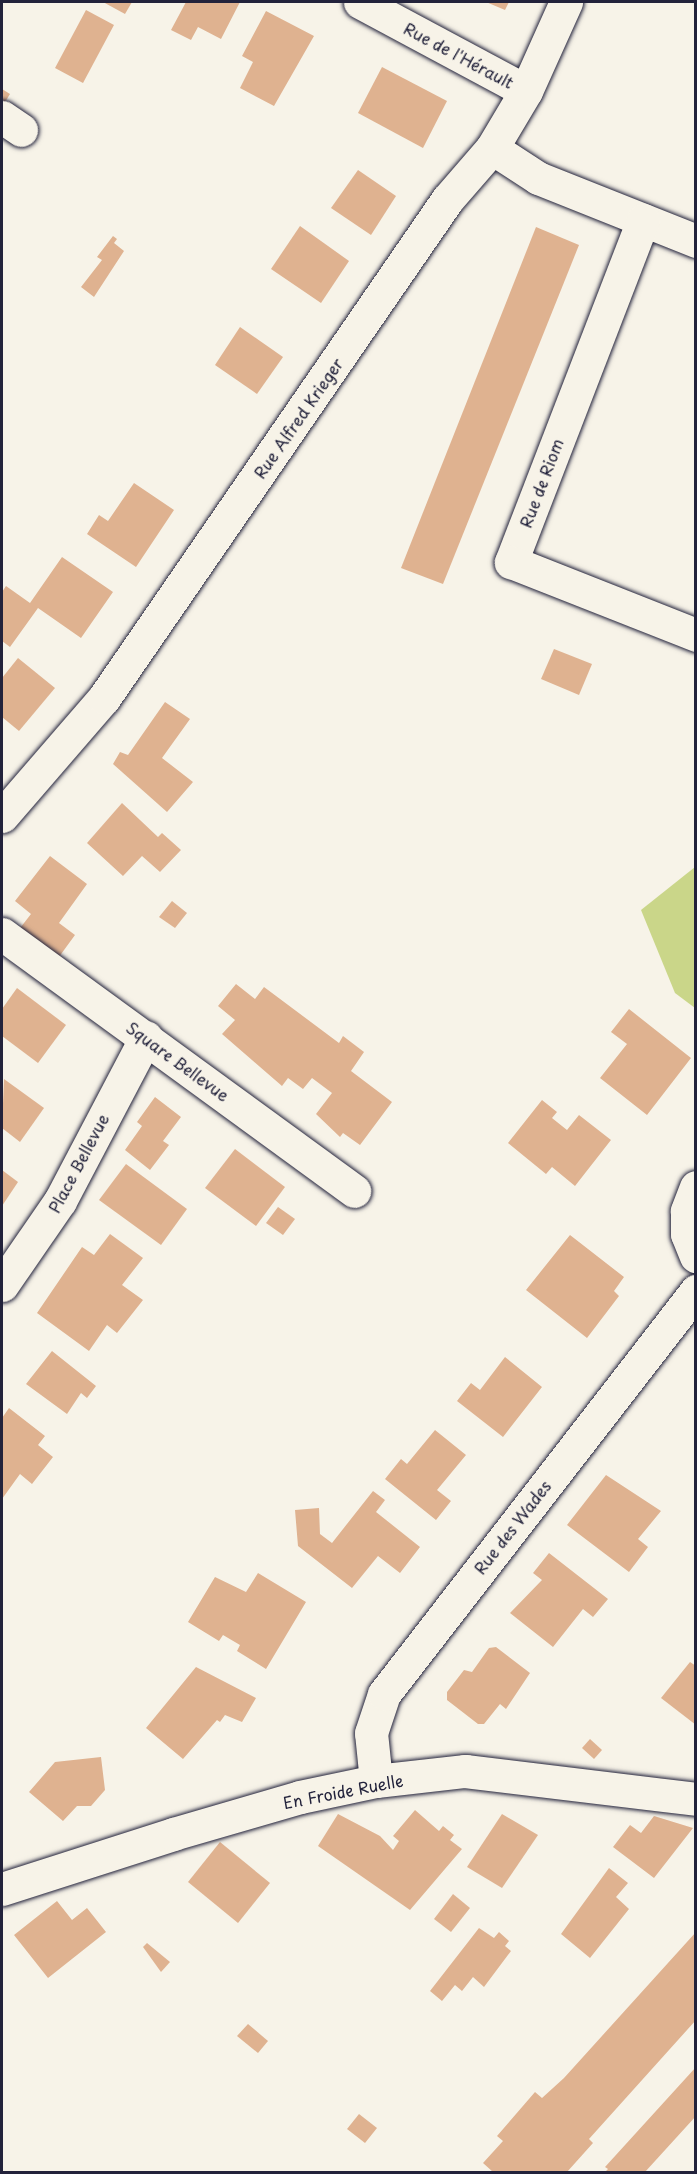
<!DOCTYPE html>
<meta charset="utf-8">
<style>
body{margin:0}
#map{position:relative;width:697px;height:2174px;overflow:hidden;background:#f7f3e8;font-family:"Playpen Sans",sans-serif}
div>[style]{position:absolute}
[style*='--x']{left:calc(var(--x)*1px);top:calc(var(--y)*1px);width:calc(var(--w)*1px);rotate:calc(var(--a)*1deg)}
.green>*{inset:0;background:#cad689}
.building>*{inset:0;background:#dfb290}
.roads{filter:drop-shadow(0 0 2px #22223b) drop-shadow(0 0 2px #22223b)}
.minor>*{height:33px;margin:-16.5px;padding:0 16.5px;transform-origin:16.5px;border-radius:16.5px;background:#f7f3e8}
span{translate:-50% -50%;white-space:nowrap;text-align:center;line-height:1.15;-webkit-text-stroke:4.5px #f7f3e8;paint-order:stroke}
.street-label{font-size:16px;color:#22223b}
.frame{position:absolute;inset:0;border:3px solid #22223b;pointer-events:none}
</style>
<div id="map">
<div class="green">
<i style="clip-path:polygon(695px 867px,695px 1008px,675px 993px,641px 910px)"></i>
</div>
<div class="building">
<i style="clip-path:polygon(103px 2px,132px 2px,125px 14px)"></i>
<i style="clip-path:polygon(186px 2px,240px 2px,221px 39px,198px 27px,191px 40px,171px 30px)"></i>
<i style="clip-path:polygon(486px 2px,509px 2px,505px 10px)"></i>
<i style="clip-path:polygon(86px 10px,114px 25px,83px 83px,55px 68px)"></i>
<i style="clip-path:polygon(266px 11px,314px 36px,274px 106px,240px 88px,253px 62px,242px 56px)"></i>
<i style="clip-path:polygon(382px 67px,447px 101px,423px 148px,358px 113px)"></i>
<i style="clip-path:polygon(2px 89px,10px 94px,2px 107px)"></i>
<i style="clip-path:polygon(358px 170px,396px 196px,371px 235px,331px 208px)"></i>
<i style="clip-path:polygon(300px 226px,349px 261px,321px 303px,271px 269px)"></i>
<i style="clip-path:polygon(536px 227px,579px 245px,443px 584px,401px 568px)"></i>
<i style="clip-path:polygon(113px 236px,117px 239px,114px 243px,124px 251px,94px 297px,81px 287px,102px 260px,97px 257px)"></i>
<i style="clip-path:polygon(240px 327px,283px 357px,257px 394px,215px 365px)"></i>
<i style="clip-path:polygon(134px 483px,174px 510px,136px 567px,87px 534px,99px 515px,108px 521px)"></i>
<i style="clip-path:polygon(62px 557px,113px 592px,81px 638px,38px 608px,10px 647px,2px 641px,2px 592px,6px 586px,30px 603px)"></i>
<i style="clip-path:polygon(554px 649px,592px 664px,579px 695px,541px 679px)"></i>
<i style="clip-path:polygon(18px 658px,55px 688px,19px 731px,2px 717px,2px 678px)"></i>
<i style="clip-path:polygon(165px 702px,190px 719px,162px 758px,193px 782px,167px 812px,113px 764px,120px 752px,128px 755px)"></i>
<i style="clip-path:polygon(122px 803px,158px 837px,162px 833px,181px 850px,160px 872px,142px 856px,123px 876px,87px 843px)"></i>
<i style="clip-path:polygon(50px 856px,87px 884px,59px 923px,75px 935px,56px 961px,17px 932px,31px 914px,15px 901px)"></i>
<i style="clip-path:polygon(172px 901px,187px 913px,175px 928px,159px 917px)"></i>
<i style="clip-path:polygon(236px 984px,255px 999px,264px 987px,339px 1043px,343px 1036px,364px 1052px,351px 1071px,392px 1102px,360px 1145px,343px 1133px,340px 1137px,316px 1114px,332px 1093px,312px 1078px,303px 1089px,288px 1078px,282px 1086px,222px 1034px,235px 1020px,218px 1006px)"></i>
<i style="clip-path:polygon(17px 988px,66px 1025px,38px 1063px,2px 1036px,2px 1009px)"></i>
<i style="clip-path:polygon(629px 1009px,691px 1058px,647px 1115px,600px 1078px,627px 1044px,611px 1032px)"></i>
<i style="clip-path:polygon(4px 1079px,44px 1108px,20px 1142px,2px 1128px)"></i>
<i style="clip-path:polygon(155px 1097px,181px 1117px,163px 1141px,169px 1145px,150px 1170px,125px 1150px,142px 1126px,137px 1122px)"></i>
<i style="clip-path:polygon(542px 1100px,557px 1112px,552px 1118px,567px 1130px,579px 1115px,611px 1140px,575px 1186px,552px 1167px,546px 1174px,508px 1143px)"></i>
<i style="clip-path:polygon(235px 1149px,285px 1187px,256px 1226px,205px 1188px)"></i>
<i style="clip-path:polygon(126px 1164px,187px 1209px,161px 1245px,99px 1200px)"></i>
<i style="clip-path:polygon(2px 1170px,18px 1182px,2px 1206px)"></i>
<i style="clip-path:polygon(278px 1207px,295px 1219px,283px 1235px,266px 1223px)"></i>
<i style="clip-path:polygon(110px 1234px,143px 1258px,122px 1285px,143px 1300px,117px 1333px,107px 1325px,89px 1351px,37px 1313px,82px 1247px,94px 1255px)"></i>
<i style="clip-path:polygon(570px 1235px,624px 1277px,614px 1291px,619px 1296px,587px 1338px,526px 1290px)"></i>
<i style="clip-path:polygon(52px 1351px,96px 1386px,87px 1398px,81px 1393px,67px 1414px,26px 1384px)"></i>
<i style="clip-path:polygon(505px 1357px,542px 1387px,503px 1437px,457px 1401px,471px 1383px,480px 1390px)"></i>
<i style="clip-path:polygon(9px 1408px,45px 1436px,38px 1445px,53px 1457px,32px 1484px,20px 1474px,2px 1499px,2px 1418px)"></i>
<i style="clip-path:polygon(435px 1430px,466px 1455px,437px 1490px,451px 1501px,436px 1520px,385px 1479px,401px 1459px,407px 1464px)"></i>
<i style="clip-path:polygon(606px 1475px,661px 1511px,638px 1539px,648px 1547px,629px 1572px,567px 1525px)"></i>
<i style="clip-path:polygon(373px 1491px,385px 1500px,376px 1512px,420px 1547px,400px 1573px,378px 1556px,352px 1588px,298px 1546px,295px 1510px,319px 1508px,320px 1534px,332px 1543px)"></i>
<i style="clip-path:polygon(549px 1553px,608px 1599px,593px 1617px,583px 1609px,553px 1647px,510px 1613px,542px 1580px,533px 1573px)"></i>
<i style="clip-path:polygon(258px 1573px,306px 1602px,266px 1669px,237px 1651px,240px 1645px,223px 1635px,219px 1641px,188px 1622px,215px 1577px,246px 1592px)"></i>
<i style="clip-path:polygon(496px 1647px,530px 1673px,506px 1709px,500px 1704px,484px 1724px,478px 1724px,447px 1700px,447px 1692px,464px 1670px,472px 1672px,489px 1648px)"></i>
<i style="clip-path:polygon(690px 1662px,696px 1666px,696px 1725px,661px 1698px)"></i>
<i style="clip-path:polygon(196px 1667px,256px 1698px,242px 1722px,225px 1715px,220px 1722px,217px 1720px,183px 1759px,146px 1728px)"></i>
<i style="clip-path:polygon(590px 1739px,602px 1750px,594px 1759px,582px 1748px)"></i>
<i style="clip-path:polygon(101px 1757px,105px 1790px,91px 1806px,77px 1806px,63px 1821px,29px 1792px,55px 1762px)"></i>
<i style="clip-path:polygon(415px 1810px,439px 1831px,443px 1826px,454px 1835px,450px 1840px,462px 1849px,410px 1910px,318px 1846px,338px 1814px,380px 1836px,393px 1850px,399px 1841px,393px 1836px)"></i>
<i style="clip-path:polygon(502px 1814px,538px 1835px,502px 1888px,467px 1867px)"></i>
<i style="clip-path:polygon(654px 1816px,693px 1828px,654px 1878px,613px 1847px,630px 1825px,641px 1833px)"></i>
<i style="clip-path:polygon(220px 1842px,270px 1883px,238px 1923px,188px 1882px)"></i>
<i style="clip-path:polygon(609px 1868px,628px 1883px,616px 1897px,629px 1909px,590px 1958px,561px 1934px)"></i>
<i style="clip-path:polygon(453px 1894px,470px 1908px,451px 1932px,434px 1919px)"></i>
<i style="clip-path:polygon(57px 1901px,72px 1920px,87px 1908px,106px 1932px,48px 1978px,14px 1935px)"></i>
<i style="clip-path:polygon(479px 1928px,494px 1938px,499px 1932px,509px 1941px,505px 1946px,511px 1951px,484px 1987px,473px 1977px,462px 1991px,455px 1985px,442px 2001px,430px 1991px)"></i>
<i style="clip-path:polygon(696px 1932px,696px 2020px,589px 2139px,593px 2143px,567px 2172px,493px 2172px,483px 2163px,503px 2141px,497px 2136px,535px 2092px,542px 2098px,564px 2078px)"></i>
<i style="clip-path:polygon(147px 1943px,170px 1962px,161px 1972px,143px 1947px)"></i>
<i style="clip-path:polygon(248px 2024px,268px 2041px,258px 2053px,237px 2036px)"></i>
<i style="clip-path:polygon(696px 2067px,696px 2116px,645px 2172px,605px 2172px,608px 2169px,605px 2167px)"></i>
<i style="clip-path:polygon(359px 2114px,377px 2128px,365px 2143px,347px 2129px)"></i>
</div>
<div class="roads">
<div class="minor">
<i style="--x:360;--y:2;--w:188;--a:28.2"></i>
<i style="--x:2;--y:117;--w:23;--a:34"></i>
<i style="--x:492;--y:148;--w:55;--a:33.1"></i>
<i style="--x:538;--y:178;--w:170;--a:21.7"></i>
<i style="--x:643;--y:220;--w:367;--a:111.1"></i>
<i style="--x:511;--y:562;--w:199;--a:21.5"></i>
<i style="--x:2;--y:816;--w:156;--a:-49.2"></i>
<i style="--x:104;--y:698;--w:605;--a:-55.44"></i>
<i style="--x:447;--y:200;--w:69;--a:-49.1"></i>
<i style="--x:492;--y:148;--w:66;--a:-59.2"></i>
<i style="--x:526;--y:91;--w:98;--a:-65.8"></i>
<i style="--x:2;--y:934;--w:436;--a:36.1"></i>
<i style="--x:696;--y:1187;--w:26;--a:111"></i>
<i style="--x:687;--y:1211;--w:23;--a:90"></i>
<i style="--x:687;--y:1234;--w:24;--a:68"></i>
<i style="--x:2;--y:1285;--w:102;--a:-55.4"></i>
<i style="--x:60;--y:1201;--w:185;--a:-62.3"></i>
<i style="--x:376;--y:1781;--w:48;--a:-95.9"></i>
<i style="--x:371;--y:1733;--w:41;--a:-71.6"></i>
<i style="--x:384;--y:1694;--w:510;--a:-52.25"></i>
<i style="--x:2;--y:1889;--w:180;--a:-17.8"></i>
<i style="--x:173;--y:1834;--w:132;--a:-16.2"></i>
<i style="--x:300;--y:1797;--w:78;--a:-11.9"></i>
<i style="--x:376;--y:1781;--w:90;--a:-6.4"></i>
<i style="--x:465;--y:1771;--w:233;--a:6.9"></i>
</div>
</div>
<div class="street-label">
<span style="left:459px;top:55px;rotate:28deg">Rue de l'Hérault</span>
<span style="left:298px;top:418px;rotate:-55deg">Rue Alfred Krieger</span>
<span style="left:541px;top:483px;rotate:-69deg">Rue de Riom</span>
<span style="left:178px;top:1061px;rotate:36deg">Square Bellevue</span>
<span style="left:78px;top:1163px;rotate:-62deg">Place Bellevue</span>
<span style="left:512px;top:1527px;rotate:-52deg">Rue des Wades</span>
<span style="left:343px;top:1791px;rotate:-11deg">En Froide Ruelle</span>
</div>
<div class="frame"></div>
</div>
